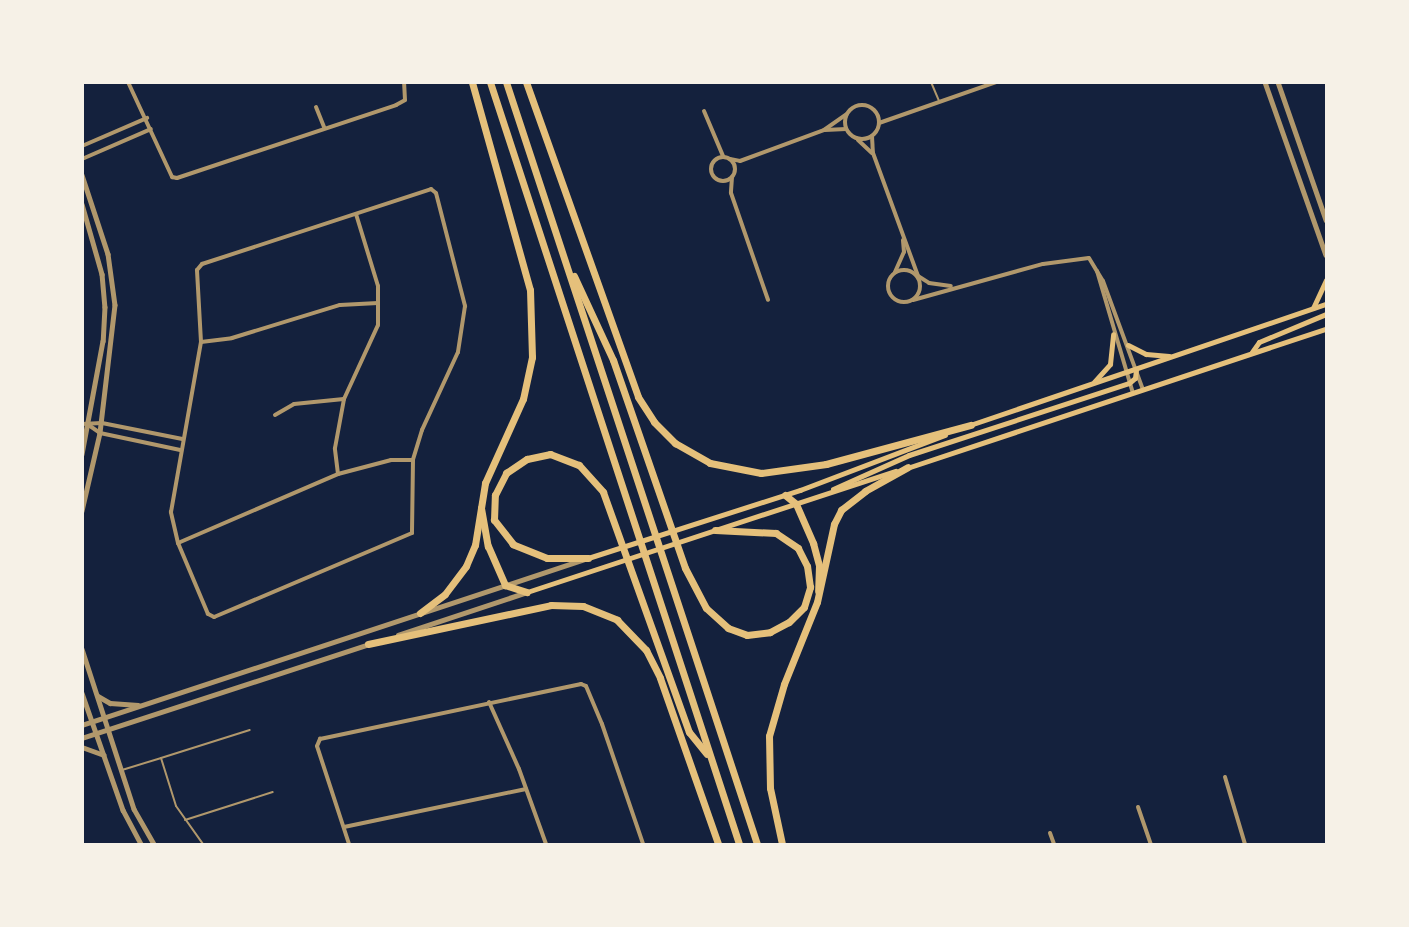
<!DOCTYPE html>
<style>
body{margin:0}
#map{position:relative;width:1409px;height:927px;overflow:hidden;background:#14213d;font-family:"Titillium Web",sans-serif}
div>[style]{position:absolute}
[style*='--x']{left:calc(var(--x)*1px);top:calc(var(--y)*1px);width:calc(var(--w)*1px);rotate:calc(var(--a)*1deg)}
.service>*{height:2px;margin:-1px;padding:0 1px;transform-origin:1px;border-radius:1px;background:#b1986c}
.minor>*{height:4px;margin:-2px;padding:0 2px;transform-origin:2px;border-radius:2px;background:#b1986c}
.minor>.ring{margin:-2px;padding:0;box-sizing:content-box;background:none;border:4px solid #b1986c;border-radius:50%}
.tertiary>*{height:4.5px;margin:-2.25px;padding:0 2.25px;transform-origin:2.25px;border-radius:2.25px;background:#b1986c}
.secondary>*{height:5px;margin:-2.5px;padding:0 2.5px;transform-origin:2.5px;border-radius:2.5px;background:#e5c07b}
.motorway>*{height:7px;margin:-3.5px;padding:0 3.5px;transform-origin:3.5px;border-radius:3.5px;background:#e5c07b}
span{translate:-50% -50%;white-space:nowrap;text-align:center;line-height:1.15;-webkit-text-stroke:4.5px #f6f1e7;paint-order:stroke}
.frame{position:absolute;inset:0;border:84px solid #f6f1e7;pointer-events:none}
</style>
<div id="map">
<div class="service">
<i style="--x:931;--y:82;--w:21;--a:67"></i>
<i style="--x:161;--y:758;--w:93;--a:-17.5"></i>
<i style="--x:122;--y:770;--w:41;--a:-17.1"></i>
<i style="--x:161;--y:758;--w:50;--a:72.6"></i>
<i style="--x:176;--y:806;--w:47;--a:54.6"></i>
<i style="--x:185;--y:820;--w:92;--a:-17.7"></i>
</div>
<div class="minor">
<i style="--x:128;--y:82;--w:105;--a:65.1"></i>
<i style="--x:172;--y:177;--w:5;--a:11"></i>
<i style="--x:177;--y:178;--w:231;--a:-18.4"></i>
<i style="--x:396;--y:105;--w:10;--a:-29"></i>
<i style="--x:405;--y:100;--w:18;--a:-93"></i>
<i class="ring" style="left:845px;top:105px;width:30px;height:30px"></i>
<i style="--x:316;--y:107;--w:22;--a:68"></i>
<i style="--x:704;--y:111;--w:49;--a:67.1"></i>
<i style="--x:879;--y:123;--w:124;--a:-19.3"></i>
<i style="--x:825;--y:130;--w:21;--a:-3"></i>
<i style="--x:872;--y:136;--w:17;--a:87"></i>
<i style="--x:873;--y:153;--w:131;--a:69.9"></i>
<i style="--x:918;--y:276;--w:13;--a:32"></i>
<i style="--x:929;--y:283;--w:22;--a:8"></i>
<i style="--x:858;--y:140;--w:19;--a:43"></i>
<i style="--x:82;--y:146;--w:71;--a:-23.3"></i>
<i class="ring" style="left:711px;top:157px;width:20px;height:20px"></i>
<i style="--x:82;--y:159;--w:75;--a:-23.5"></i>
<i style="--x:730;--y:159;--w:10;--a:11"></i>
<i style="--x:740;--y:161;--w:90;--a:-20.3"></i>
<i style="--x:824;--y:130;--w:28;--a:-35"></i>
<i style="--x:732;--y:177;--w:16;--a:94"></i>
<i style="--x:731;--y:193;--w:113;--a:70.9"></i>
<i style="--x:431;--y:189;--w:6;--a:39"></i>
<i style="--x:436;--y:193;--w:117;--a:75.6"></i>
<i style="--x:465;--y:306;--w:47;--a:98.7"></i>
<i style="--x:458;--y:352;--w:86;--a:114.8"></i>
<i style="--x:422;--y:430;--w:31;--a:107"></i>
<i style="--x:413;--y:460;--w:73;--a:90.8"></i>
<i style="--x:412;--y:533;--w:215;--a:157"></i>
<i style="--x:214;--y:617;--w:7;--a:-153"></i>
<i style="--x:208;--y:614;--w:77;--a:-112.9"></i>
<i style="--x:178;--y:543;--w:32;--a:-103"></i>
<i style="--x:171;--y:512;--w:173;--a:-80"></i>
<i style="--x:201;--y:342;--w:72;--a:-93.2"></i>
<i style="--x:197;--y:270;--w:8;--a:-50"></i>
<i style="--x:202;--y:264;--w:241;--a:-18.1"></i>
<i class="ring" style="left:888px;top:270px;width:28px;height:28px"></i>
<i style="--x:1097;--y:271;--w:127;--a:73.6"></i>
<i style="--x:895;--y:272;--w:22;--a:-66"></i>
<i style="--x:904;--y:252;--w:12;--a:-95"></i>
<i style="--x:913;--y:300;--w:135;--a:-15.5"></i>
<i style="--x:1043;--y:264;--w:46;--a:-7.4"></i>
<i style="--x:1089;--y:258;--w:27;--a:59"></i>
<i style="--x:1103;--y:281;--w:116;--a:69.8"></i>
<i style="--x:201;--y:342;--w:31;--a:-7"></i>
<i style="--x:232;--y:338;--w:113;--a:-17"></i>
<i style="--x:340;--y:305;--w:38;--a:-3"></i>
<i style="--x:275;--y:415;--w:22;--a:-30"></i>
<i style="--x:294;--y:404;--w:50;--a:-5.7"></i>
<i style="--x:82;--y:424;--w:20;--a:-3"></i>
<i style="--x:102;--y:423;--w:82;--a:11.3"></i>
<i style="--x:90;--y:426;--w:12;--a:35"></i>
<i style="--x:100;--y:433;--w:82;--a:12"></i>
<i style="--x:338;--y:474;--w:26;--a:-97"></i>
<i style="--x:335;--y:448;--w:50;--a:-79.6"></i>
<i style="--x:344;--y:399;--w:81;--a:-65.3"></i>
<i style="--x:378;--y:325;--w:39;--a:-90"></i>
<i style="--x:378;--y:286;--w:75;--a:-107"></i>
<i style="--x:178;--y:543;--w:174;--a:-23.3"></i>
<i style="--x:338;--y:474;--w:55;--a:-14.8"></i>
<i style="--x:391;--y:460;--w:22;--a:0"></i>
<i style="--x:489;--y:702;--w:73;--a:65.9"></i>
<i style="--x:519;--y:769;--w:80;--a:70.2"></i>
<i style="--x:1225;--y:777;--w:70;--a:73.4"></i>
<i style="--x:1138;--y:807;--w:39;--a:71"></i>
<i style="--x:344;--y:827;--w:186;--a:-11.8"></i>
<i style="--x:1050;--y:833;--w:12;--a:70"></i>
<i style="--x:349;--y:844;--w:103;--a:-108.1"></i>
<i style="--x:317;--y:746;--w:8;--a:-67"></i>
<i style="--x:320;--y:739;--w:267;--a:-11.9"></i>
<i style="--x:581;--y:684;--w:5;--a:22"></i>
<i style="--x:586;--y:686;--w:41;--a:67.2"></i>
<i style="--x:602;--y:724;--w:127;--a:71.1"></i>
</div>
<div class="tertiary">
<i style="--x:1265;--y:82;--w:183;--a:70.6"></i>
<i style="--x:1278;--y:82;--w:146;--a:70.8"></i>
<i style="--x:82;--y:175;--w:83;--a:71.8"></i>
<i style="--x:108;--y:254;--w:51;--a:82.2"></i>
<i style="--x:115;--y:305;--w:129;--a:96.7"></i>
<i style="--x:100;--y:433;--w:80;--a:103"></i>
<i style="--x:82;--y:204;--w:73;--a:74.1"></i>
<i style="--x:102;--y:274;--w:33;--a:85"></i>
<i style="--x:105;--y:307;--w:34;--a:93"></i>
<i style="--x:103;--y:341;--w:115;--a:100.5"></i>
<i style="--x:398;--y:635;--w:136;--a:-18.4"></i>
<i style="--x:82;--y:649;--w:168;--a:72"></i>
<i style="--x:134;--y:809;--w:40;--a:60.3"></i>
<i style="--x:82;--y:693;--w:124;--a:70.7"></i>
<i style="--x:123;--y:810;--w:38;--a:62"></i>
<i style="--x:98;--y:696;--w:14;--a:30"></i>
<i style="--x:110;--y:703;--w:28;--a:4"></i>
<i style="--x:82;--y:725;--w:527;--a:-18.26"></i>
<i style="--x:82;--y:738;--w:303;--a:-18.1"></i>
<i style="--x:82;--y:747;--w:23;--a:20"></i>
</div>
<div class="secondary">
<i style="--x:1313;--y:308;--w:31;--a:-65"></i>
<i style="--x:1128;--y:345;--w:20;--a:27"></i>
<i style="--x:1146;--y:354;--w:23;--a:5"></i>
<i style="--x:1252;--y:352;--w:12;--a:-55"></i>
<i style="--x:1259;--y:342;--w:73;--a:-22.7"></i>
<i style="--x:1094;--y:382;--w:24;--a:-48"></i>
<i style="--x:1110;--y:364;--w:30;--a:-84"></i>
<i style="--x:967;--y:426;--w:379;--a:-18.8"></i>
<i style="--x:904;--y:469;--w:445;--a:-18.4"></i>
<i style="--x:833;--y:489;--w:83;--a:-24.1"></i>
<i style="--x:909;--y:455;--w:231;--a:-18.1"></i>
<i style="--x:1129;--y:383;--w:8;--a:-40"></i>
<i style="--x:1135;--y:378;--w:8;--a:-83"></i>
<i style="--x:588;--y:558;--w:223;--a:-17.8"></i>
<i style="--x:800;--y:490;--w:155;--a:-20.8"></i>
<i style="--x:527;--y:592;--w:388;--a:-18.2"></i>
</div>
<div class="motorway">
<i style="--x:490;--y:82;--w:802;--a:71.9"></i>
<i style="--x:506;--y:82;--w:802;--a:71.77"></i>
<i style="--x:526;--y:82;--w:334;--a:70.4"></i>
<i style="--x:638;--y:397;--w:30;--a:57"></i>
<i style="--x:654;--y:422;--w:30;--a:45"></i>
<i style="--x:675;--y:443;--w:40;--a:29.7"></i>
<i style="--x:710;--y:463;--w:52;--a:11.1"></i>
<i style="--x:761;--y:473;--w:66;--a:-7.9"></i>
<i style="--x:826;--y:464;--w:150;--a:-15.1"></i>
<i style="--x:574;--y:276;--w:93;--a:65.1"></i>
<i style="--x:613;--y:360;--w:220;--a:70.9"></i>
<i style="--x:685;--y:568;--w:45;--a:62.3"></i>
<i style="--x:706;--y:608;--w:30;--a:42"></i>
<i style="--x:728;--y:628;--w:20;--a:20"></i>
<i style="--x:747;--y:635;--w:23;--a:-7"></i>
<i style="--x:770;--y:632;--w:21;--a:-28"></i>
<i style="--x:789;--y:622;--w:21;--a:-45"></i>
<i style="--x:804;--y:607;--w:21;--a:-73"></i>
<i style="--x:810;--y:587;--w:21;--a:-98"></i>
<i style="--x:807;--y:566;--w:20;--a:-117"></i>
<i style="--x:798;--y:548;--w:27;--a:-146"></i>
<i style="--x:776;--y:533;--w:61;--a:-177.2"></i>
<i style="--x:785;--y:495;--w:14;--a:39"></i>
<i style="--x:796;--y:504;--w:43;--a:66.4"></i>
<i style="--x:813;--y:543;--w:24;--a:75"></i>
<i style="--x:819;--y:566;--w:25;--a:92"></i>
<i style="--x:481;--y:508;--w:39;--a:80"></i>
<i style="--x:488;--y:546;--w:43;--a:66.4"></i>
<i style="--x:505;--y:585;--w:23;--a:18"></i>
<i style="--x:588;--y:558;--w:41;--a:180"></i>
<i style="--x:547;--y:558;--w:37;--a:-158"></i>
<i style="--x:513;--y:544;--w:31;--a:-128"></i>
<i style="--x:494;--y:520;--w:25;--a:-88"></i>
<i style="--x:495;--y:495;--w:25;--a:-63"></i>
<i style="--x:506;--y:473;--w:25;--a:-34"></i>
<i style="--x:527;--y:459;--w:24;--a:-12"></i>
<i style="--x:550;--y:454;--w:31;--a:21"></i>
<i style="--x:579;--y:465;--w:36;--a:48"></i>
<i style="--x:603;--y:492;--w:255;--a:70.3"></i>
<i style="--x:689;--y:732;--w:28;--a:51"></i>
<i style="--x:420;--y:613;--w:31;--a:-37"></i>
<i style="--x:445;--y:594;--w:35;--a:-53"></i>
<i style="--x:466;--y:566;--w:23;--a:-67"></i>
<i style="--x:475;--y:545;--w:63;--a:-80.8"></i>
<i style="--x:485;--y:483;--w:92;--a:-65.7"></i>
<i style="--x:523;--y:399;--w:43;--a:-77.9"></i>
<i style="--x:532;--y:357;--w:67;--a:-91.7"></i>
<i style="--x:530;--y:290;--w:216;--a:-105.6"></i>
<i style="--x:368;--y:644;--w:187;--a:-12"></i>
<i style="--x:551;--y:605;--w:32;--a:2"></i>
<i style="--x:583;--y:606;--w:37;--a:22"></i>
<i style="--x:617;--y:620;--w:42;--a:46"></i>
<i style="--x:646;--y:650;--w:31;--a:63"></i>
<i style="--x:660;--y:678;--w:176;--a:70.7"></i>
<i style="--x:782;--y:844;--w:57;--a:-102.1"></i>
<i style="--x:770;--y:788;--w:52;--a:-91.1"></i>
<i style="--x:769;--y:736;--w:54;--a:-73.9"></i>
<i style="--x:784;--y:684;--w:88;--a:-68.1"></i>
<i style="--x:817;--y:602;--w:80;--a:-77.7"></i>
<i style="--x:834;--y:524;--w:16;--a:-63"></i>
<i style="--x:841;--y:510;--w:31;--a:-38"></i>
<i style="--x:865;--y:491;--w:49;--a:-29.2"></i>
</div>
<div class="frame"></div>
</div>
